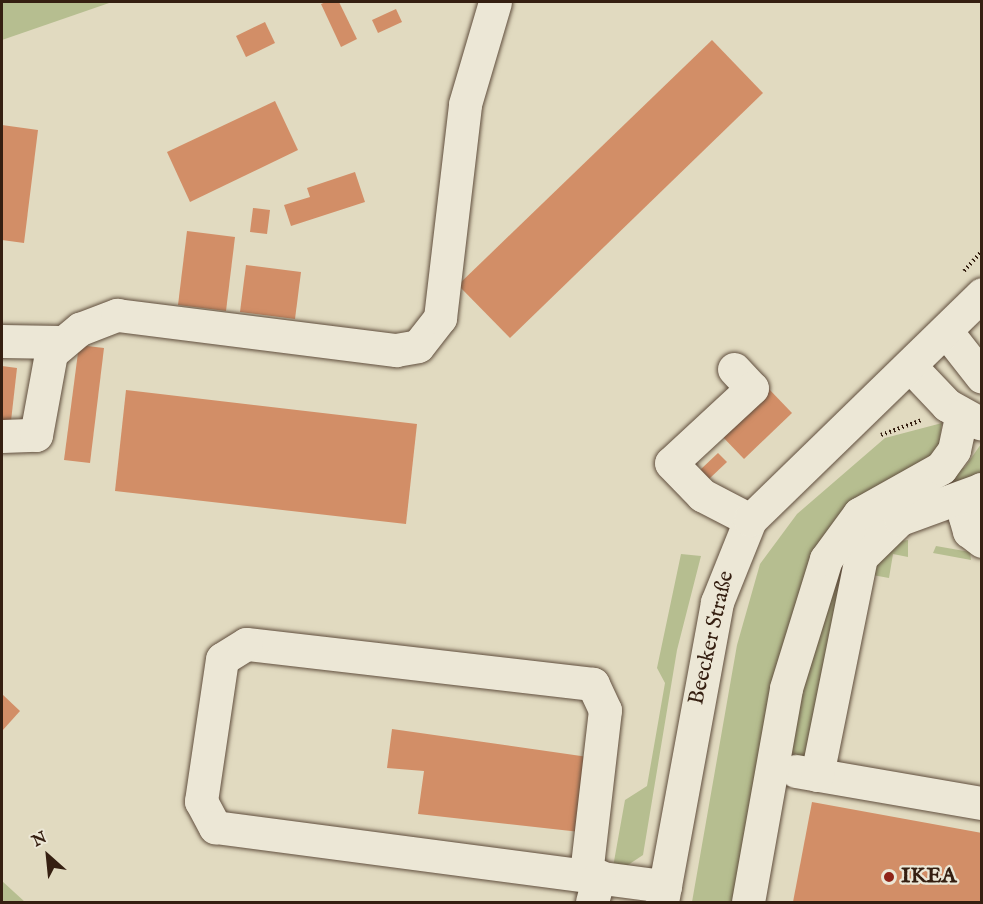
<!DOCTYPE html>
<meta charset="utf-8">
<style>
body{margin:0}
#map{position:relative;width:983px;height:904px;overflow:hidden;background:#e1dac0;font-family:"IM FELL English",serif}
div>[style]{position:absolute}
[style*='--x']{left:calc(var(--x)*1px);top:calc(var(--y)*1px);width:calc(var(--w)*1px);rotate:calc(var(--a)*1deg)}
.green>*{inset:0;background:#b6be90}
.building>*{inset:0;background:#d28e67}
.path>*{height:4px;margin-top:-2px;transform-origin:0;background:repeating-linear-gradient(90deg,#351f11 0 1.5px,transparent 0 4.5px)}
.roads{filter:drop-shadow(0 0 2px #604e3d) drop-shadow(0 0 2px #604e3d)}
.minor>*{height:33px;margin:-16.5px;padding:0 16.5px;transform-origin:16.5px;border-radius:16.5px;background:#ece7d6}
.dots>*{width:16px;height:16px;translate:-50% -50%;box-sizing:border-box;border:3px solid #ece7d6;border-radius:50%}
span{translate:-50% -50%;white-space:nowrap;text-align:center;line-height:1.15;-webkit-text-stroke:4.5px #ece7d6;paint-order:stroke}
.street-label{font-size:22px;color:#351f11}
.poi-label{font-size:22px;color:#351f11;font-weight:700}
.left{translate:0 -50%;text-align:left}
.frame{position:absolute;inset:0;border:3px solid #351f11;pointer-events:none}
.north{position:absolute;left:18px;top:826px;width:60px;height:60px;-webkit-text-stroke:4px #ece7d6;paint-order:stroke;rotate:333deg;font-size:16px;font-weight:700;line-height:24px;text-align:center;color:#351f11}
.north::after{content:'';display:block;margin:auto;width:21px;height:27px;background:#351f11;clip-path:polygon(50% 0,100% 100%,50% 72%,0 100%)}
</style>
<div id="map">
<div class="green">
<i style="clip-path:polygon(2px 2px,112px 2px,2px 40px)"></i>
<i style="clip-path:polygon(942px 423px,938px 450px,853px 509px,736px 902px,692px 902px,737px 645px,760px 564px,797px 514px,885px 438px)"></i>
<i style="clip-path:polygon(981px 444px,981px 474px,882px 521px,856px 541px,809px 762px,797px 759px,790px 748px,791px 707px,844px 546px,889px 508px,965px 467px)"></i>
<i style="clip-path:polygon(908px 540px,908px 557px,893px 554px,889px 578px,867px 574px,894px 542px)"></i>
<i style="clip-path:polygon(936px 546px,970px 552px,971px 560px,933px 553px)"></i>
<i style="clip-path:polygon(681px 554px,701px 556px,677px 650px,643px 855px,625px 867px,613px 867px,625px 800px,647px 786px,665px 683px,657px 668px)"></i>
<i style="clip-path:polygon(2px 881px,25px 902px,2px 902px)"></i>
</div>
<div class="building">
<i style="clip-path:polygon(326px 2px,339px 2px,357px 39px,341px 47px,321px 4px)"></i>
<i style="clip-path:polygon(396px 9px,402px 22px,378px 33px,372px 20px)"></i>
<i style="clip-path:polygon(265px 22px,275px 43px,246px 57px,236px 36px)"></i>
<i style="clip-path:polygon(712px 40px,763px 93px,510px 338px,458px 285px)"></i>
<i style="clip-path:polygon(275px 101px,298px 150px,190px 202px,167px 152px)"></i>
<i style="clip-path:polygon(2px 125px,38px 130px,24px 243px,2px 240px)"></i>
<i style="clip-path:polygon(355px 172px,365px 202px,291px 226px,284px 205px,310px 197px,307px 188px)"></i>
<i style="clip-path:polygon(253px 208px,270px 210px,267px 234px,250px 232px)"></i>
<i style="clip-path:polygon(187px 231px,235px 237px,226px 311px,178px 305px)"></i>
<i style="clip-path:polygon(246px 265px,301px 272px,295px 319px,240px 312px)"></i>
<i style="clip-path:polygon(79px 345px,104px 348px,90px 463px,64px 460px)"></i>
<i style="clip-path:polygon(2px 366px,17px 368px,11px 421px,2px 420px)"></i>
<i style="clip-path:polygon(767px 387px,792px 413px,744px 459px,719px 433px)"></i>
<i style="clip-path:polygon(126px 390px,417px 424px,406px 524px,115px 491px)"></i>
<i style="clip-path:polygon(718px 453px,727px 462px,709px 479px,700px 470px)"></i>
<i style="clip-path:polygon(2px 694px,20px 711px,2px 731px)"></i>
<i style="clip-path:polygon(392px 729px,588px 757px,580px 832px,418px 814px,424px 771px,387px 768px)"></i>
<i style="clip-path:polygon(812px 802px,982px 833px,982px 902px,793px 902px)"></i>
</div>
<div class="path">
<i style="--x:964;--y:271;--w:27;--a:-48"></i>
<i style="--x:881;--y:435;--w:44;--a:-20.1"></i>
</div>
<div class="roads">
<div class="minor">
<i style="--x:946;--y:331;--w:58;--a:52"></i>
<i style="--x:2;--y:341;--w:58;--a:1"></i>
<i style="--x:910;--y:366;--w:54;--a:46.5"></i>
<i style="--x:947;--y:405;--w:38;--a:29"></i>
<i style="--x:734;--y:369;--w:26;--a:47"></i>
<i style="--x:752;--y:388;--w:110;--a:137.2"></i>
<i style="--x:671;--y:463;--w:45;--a:45.9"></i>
<i style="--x:702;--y:495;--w:54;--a:27.5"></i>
<i style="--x:2;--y:436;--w:34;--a:-2"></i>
<i style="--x:36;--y:435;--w:83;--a:-79.6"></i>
<i style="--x:51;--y:353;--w:38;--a:-40"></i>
<i style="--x:80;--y:329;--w:40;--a:-21"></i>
<i style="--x:117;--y:315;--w:281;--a:7.2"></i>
<i style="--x:396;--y:350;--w:22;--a:-10"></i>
<i style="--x:418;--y:346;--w:36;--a:-52"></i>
<i style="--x:440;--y:318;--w:215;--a:-83.3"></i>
<i style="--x:465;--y:104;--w:106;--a:-73.6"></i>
<i style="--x:981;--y:489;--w:32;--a:120"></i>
<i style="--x:965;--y:517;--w:15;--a:74"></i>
<i style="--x:969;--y:531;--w:16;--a:38"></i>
<i style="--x:796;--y:771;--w:189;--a:9.8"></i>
<i style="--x:817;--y:775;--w:222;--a:-78.6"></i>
<i style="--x:861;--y:557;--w:54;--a:-44.3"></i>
<i style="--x:900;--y:519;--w:87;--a:-20.1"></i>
<i style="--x:586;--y:874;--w:165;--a:-83.4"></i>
<i style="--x:605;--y:710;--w:29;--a:-115"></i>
<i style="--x:593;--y:684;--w:349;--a:-173.4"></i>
<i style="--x:246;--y:644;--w:28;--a:148"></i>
<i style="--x:222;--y:659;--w:144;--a:98.4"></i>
<i style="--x:201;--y:801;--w:30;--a:62"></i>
<i style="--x:215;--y:827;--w:454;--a:7.5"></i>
<i style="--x:592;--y:902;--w:27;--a:-75"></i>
<i style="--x:662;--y:902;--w:305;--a:-79.6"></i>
<i style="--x:717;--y:602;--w:88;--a:-68.1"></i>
<i style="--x:750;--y:520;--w:324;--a:-44.2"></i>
<i style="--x:748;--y:902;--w:217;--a:-79.9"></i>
<i style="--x:786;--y:688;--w:135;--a:-72.8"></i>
<i style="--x:826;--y:559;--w:56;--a:-53.7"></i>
<i style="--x:859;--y:514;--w:94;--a:-29.3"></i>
<i style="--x:941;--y:468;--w:22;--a:-54"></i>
<i style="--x:954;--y:450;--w:35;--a:-78"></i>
</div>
</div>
<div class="dots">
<i style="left:889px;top:877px;background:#8f2418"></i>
</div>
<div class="street-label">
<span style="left:712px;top:638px;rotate:-77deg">Beecker Straße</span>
</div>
<div class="poi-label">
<span class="left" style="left:901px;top:877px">IKEA</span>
</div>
<div class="frame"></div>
<div class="north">N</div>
</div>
